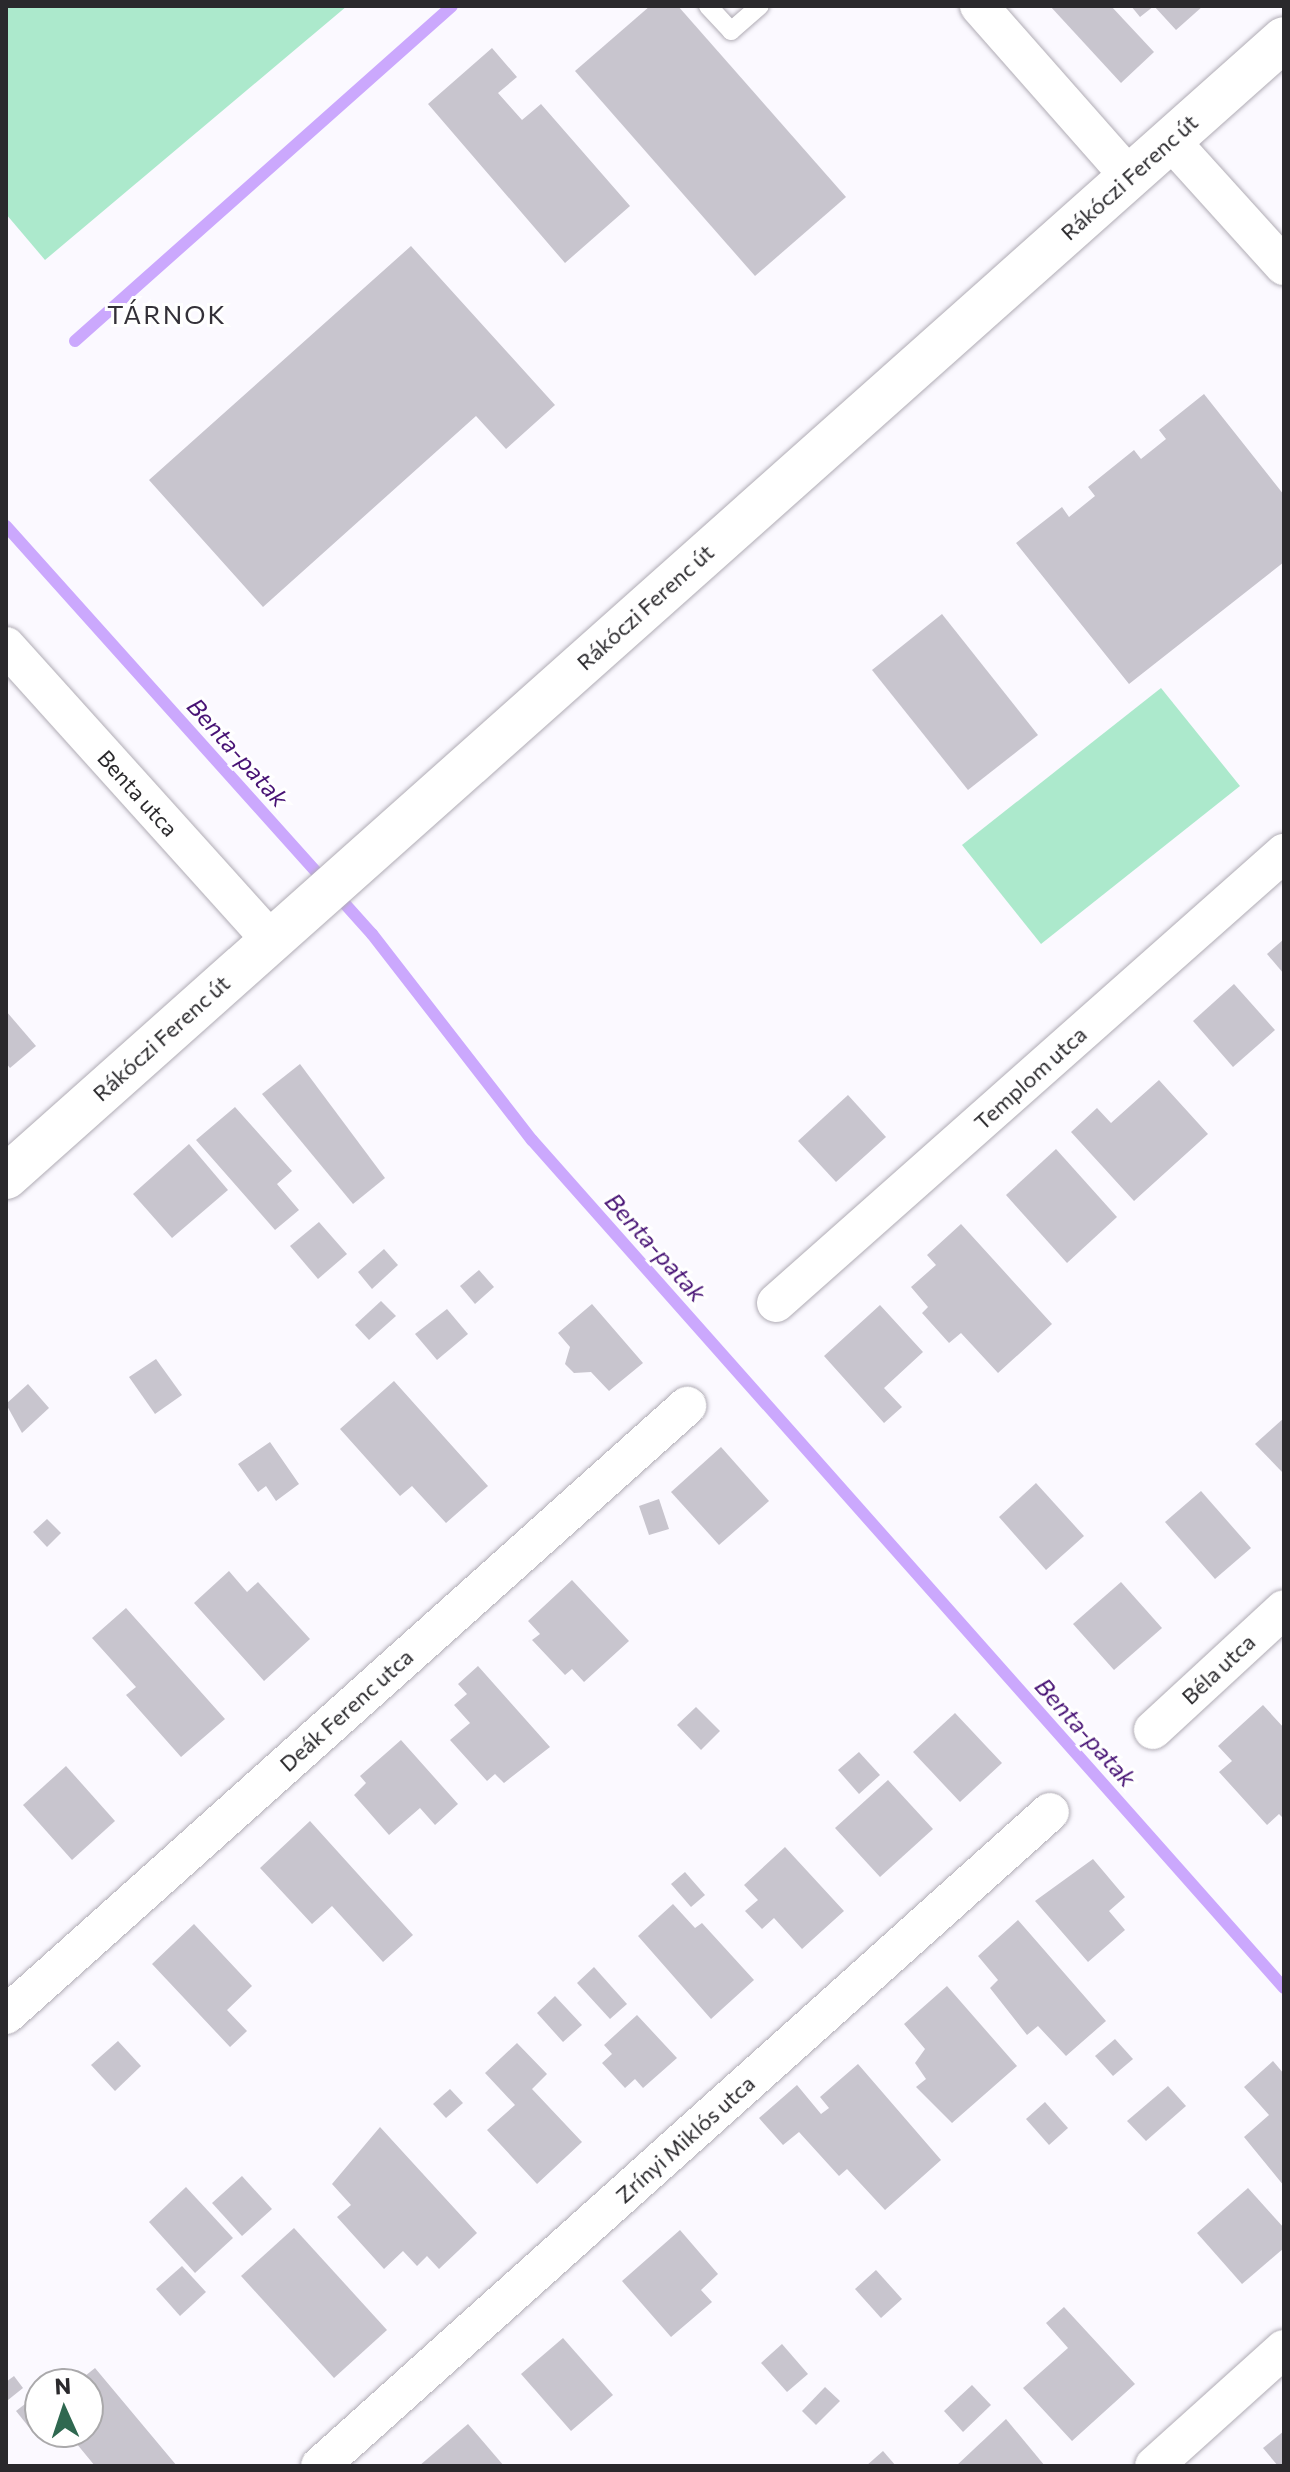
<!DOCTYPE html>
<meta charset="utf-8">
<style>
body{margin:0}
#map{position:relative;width:1290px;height:2472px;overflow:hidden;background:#fbf9ff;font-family:Commissioner,sans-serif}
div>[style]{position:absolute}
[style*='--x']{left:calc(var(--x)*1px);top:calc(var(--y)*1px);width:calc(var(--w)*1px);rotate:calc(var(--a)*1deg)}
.green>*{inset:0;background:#ace9cc}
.stream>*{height:12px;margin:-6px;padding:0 6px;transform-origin:6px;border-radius:6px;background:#cba8fd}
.building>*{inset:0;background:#c8c5ce}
.roads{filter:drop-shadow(0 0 2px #b0acb5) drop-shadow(0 0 2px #b0acb5)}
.service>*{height:18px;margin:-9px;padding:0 9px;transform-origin:9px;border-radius:9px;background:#fff}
.minor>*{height:38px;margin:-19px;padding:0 19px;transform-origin:19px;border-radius:19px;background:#fff}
.tertiary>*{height:44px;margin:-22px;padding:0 22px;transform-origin:22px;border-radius:22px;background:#fff}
span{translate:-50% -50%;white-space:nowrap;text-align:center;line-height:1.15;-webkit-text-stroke:6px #fff;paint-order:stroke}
.street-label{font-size:22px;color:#2a292c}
.water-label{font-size:24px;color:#471274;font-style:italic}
.quarter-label{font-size:26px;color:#343139;letter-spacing:2px}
.frame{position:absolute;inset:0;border:8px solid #2a292c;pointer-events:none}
.north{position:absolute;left:24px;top:2368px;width:80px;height:80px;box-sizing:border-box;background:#fff;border:2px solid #aaa9ab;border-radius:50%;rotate:357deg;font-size:22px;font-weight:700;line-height:32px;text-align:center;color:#2a292c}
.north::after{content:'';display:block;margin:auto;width:28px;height:36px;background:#2f6850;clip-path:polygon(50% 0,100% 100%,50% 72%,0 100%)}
</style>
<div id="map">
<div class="green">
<i style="clip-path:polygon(6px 6px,347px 6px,45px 260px,6px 214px)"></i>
<i style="clip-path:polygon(1161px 688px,1240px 786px,1041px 944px,962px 845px)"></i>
</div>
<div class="stream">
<i style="--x:75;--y:341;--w:504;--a:-41.62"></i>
<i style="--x:6;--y:526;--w:548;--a:48.11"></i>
<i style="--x:372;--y:934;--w:261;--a:52.2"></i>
<i style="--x:532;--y:1140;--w:1133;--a:48.43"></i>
</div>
<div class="building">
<i style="clip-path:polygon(650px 6px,678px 6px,846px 197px,755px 276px,575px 71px)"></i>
<i style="clip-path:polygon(1050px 6px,1111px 6px,1154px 52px,1121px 83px)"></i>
<i style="clip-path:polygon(1131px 6px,1203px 6px,1176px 30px,1154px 6px,1140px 17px)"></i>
<i style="clip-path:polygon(492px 48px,517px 77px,498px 93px,522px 120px,541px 104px,630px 206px,565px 263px,428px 104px)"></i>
<i style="clip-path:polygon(411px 246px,555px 405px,506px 449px,476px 416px,263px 607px,149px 480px)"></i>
<i style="clip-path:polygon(1204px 394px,1284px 495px,1284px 562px,1129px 684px,1016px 543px,1062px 507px,1069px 517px,1095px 496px,1088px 487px,1134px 450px,1141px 459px,1166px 439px,1159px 430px)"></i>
<i style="clip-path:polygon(942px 614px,1038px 735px,968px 790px,872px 670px)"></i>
<i style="clip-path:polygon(1284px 939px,1284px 974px,1267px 954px)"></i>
<i style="clip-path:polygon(1234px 984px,1275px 1030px,1233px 1067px,1193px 1021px)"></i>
<i style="clip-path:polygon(6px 1011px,36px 1046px,10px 1068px,6px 1063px)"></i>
<i style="clip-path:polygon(300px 1064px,385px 1178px,353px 1204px,262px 1094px)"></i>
<i style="clip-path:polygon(1159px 1080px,1208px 1134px,1134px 1201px,1071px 1132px,1097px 1108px,1111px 1123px)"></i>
<i style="clip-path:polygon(848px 1095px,886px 1137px,836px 1182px,798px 1141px)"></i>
<i style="clip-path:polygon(235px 1107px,292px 1171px,277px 1184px,299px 1210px,275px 1230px,196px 1140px)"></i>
<i style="clip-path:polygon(189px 1144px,228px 1190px,172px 1238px,133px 1194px)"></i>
<i style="clip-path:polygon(1056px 1149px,1117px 1217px,1067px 1263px,1006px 1195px)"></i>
<i style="clip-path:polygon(319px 1222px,347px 1254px,318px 1279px,290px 1246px)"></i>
<i style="clip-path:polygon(961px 1224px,1052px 1324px,998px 1373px,961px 1333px,949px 1343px,922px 1313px,928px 1307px,911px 1287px,936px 1265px,927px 1255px)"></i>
<i style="clip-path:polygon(384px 1249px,398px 1265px,372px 1289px,358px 1272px)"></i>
<i style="clip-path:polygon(479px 1270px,494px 1287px,475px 1304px,460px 1286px)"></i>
<i style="clip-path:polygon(381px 1301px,396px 1316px,369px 1340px,355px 1325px)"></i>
<i style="clip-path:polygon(592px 1304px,643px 1363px,609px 1391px,591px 1372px,574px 1373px,565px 1364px,570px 1347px,558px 1333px)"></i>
<i style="clip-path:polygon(880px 1305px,923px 1352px,884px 1388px,902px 1407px,884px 1423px,824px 1356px)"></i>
<i style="clip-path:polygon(447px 1309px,468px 1334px,437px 1360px,415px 1334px)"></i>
<i style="clip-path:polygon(156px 1359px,182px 1395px,155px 1414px,129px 1377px)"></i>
<i style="clip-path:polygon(394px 1381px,488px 1486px,446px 1523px,412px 1486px,400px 1496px,340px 1429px)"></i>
<i style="clip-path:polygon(28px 1384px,49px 1408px,22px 1433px,6px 1404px)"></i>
<i style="clip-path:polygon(1284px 1418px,1284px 1474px,1255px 1444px)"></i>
<i style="clip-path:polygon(270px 1442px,299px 1484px,276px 1501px,266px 1486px,258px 1492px,238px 1464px)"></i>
<i style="clip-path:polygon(721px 1447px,769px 1501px,719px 1545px,671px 1492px)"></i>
<i style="clip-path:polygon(1036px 1483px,1084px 1536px,1046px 1570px,999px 1517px)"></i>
<i style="clip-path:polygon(1201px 1491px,1251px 1548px,1215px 1579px,1165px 1522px)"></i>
<i style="clip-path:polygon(659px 1499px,669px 1529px,649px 1535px,639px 1506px)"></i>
<i style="clip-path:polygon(47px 1519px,61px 1533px,47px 1547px,33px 1532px)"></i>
<i style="clip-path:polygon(229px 1571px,247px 1592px,258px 1582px,310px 1639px,264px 1681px,194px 1603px)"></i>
<i style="clip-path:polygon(572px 1580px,629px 1641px,584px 1682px,572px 1669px,565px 1675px,532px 1640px,540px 1634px,528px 1621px)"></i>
<i style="clip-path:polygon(1121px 1582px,1162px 1628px,1114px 1670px,1073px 1624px)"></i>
<i style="clip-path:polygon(126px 1608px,225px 1719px,181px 1757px,126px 1695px,136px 1687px,92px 1638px)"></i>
<i style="clip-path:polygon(478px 1666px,550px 1747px,504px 1783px,495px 1774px,487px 1781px,450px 1740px,470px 1723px,454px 1705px,467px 1694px,458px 1684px)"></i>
<i style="clip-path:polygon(1263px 1705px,1284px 1728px,1284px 1819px,1279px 1814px,1267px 1825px,1219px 1772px,1232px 1761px,1218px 1746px)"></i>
<i style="clip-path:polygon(696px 1707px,720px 1731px,701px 1750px,677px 1725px)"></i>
<i style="clip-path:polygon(955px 1713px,1002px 1763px,960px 1802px,913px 1752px)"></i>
<i style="clip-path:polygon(401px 1740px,458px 1804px,435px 1825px,420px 1808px,389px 1835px,354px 1795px,366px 1783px,360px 1776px)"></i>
<i style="clip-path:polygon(859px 1752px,880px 1775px,859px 1794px,838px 1770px)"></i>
<i style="clip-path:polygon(66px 1766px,115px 1821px,72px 1860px,23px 1805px)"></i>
<i style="clip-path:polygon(888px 1780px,933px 1829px,880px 1877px,835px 1828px)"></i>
<i style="clip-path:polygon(310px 1821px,413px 1935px,383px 1962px,332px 1906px,312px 1924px,260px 1868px)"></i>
<i style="clip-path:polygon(785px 1847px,844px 1911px,802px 1949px,774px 1918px,762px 1929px,745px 1911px,758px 1900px,744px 1885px)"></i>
<i style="clip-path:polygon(1093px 1859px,1125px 1897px,1109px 1911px,1125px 1930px,1088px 1962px,1035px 1901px)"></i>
<i style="clip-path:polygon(685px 1872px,705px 1895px,691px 1907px,671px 1884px)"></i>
<i style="clip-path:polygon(673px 1904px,695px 1928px,702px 1923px,754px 1980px,711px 2019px,638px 1936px)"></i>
<i style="clip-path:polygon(1018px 1920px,1106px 2021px,1066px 2056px,1038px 2026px,1027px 2035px,990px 1988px,998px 1980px,978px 1956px)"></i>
<i style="clip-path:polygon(194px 1924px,252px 1986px,227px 2010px,247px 2031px,230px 2047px,152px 1964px)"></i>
<i style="clip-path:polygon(594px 1967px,627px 2004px,610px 2019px,577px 1983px)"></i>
<i style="clip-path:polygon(947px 1986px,1017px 2066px,952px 2123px,916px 2087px,926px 2079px,915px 2063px,925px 2049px,904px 2024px)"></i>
<i style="clip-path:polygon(555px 1996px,582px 2025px,563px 2042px,537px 2013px)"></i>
<i style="clip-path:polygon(637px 2015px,677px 2058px,643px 2088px,635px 2079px,625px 2088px,602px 2063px,612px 2054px,604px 2045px)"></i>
<i style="clip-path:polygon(1115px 2039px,1133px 2059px,1113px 2076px,1095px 2056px)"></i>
<i style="clip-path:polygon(118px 2041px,141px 2066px,115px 2091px,91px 2065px)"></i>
<i style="clip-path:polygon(517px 2043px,547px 2074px,532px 2089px,582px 2142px,537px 2184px,487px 2130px,515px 2105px,485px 2073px)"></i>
<i style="clip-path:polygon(1273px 2061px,1284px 2074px,1284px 2186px,1244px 2137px,1269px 2115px,1244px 2087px)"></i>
<i style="clip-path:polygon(858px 2064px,941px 2160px,885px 2210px,847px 2169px,839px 2176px,799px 2132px,783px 2145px,759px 2118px,797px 2085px,821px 2114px,829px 2108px,820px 2097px)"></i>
<i style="clip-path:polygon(1168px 2086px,1186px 2106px,1146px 2141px,1127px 2121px)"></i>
<i style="clip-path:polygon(450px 2089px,463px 2103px,446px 2118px,433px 2104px)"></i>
<i style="clip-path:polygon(1045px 2102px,1068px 2128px,1049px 2145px,1026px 2119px)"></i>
<i style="clip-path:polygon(380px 2127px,477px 2233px,439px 2269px,427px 2256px,417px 2266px,403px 2251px,384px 2269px,337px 2217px,351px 2205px,332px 2184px)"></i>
<i style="clip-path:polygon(242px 2176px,272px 2209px,242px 2236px,212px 2203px)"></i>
<i style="clip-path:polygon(186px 2187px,233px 2238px,195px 2273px,149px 2222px)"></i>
<i style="clip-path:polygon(1248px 2188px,1284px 2228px,1284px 2248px,1242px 2284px,1197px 2233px)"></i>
<i style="clip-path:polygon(294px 2228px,387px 2330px,334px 2378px,241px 2276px)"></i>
<i style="clip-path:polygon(680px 2230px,718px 2274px,701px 2290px,712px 2302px,671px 2337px,622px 2281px)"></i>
<i style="clip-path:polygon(182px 2266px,206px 2292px,180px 2316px,156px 2289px)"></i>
<i style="clip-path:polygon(876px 2270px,902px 2299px,881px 2318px,855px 2289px)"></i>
<i style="clip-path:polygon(1064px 2307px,1135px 2384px,1072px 2441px,1023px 2388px,1068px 2348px,1046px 2323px)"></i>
<i style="clip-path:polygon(563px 2338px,613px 2395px,571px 2431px,521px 2374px)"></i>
<i style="clip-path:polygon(782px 2344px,808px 2374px,787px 2392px,761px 2363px)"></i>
<i style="clip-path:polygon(95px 2368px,177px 2466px,95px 2466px,67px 2432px,88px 2432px,88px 2384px,75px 2384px)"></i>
<i style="clip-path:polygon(14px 2376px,23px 2388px,8px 2400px,6px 2382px)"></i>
<i style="clip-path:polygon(972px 2385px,991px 2405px,963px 2432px,944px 2411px)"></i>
<i style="clip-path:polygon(825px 2387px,840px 2401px,816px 2425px,802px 2411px)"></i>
<i style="clip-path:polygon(34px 2397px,40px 2405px,36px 2436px,16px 2411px)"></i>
<i style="clip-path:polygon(1006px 2419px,1045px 2466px,956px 2466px)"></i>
<i style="clip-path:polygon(468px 2424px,504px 2466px,419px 2466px)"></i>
<i style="clip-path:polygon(1284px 2431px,1284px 2466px,1278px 2466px,1263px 2448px)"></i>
<i style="clip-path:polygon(883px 2451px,896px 2466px,866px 2466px)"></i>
</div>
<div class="roads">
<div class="service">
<i style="--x:708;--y:6;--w:34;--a:47"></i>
<i style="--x:731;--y:31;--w:38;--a:-41"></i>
</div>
<div class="minor">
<i style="--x:979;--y:6;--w:227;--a:48.6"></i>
<i style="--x:1170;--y:140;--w:170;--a:47.9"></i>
<i style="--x:6;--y:646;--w:396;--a:48"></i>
<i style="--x:776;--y:1303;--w:679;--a:-41.54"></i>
<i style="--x:1153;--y:1730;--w:178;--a:-42.7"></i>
<i style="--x:6;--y:2015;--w:914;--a:-41.81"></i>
<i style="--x:320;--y:2466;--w:980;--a:-41.86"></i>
<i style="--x:1154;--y:2466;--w:175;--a:-42"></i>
</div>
<div class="tertiary">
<i style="--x:6;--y:1177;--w:1711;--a:-41.68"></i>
</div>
</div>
<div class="street-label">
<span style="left:1129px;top:177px;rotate:-42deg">Rákóczi Ferenc út</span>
<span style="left:645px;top:607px;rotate:-42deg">Rákóczi Ferenc út</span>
<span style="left:138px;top:793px;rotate:48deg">Benta utca</span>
<span style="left:161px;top:1038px;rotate:-42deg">Rákóczi Ferenc út</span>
<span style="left:1030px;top:1078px;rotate:-42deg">Templom utca</span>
<span style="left:1218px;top:1669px;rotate:-43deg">Béla utca</span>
<span style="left:346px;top:1710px;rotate:-42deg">Deák Ferenc utca</span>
<span style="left:685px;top:2139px;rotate:-42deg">Zrínyi Miklós utca</span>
</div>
<div class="water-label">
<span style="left:238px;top:752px;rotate:48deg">Benta-patak</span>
<span style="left:656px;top:1247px;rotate:48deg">Benta-patak</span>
<span style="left:1086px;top:1732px;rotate:48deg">Benta-patak</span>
</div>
<div class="quarter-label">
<span style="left:167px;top:314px">TÁRNOK</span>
</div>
<div class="frame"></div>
<div class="north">N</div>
</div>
